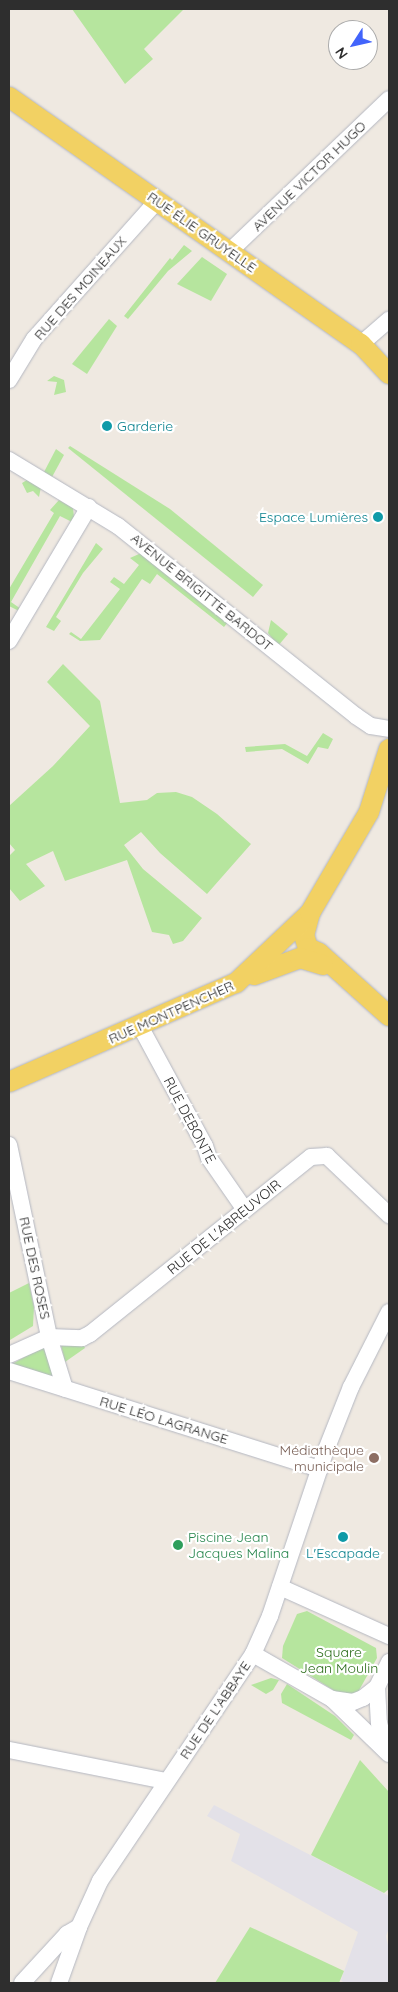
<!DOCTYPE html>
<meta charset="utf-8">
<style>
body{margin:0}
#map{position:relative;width:398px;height:1992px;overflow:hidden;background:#efe9e1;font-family:Quicksand,sans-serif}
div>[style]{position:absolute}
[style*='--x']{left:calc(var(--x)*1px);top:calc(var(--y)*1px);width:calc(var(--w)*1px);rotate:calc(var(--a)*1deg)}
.industrial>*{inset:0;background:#e3e1e8}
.green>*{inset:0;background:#b6e59e}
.roads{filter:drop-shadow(0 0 1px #b4b7c1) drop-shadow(0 0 1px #b4b7c1)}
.minor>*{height:16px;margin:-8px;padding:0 8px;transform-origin:8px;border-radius:8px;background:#fff}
.major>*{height:20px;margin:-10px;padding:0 10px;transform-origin:10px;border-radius:10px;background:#f2d163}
.dots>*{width:14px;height:14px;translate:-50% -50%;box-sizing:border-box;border:2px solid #fff;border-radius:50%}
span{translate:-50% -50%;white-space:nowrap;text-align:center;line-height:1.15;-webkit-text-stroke:4.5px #fff;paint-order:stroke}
.street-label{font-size:14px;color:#2e2e2e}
.culture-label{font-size:14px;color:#0d838f}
.left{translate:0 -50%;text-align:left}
.right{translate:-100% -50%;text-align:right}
.education-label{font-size:14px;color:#785e54}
.leisure-label{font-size:14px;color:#27864d}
.park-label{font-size:14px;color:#2c6e1b}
.frame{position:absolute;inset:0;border:10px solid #2e2e2e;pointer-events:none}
.north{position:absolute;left:328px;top:20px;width:50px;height:50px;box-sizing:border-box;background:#fff;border:1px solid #ababab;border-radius:50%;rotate:235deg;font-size:14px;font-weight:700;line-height:20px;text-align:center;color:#2e2e2e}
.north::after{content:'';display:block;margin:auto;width:18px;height:22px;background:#4264fb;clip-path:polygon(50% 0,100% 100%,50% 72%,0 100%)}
</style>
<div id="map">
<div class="industrial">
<i style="clip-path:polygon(214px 1805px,389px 1896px,389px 1928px,386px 1936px,389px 1950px,389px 1983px,344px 1983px,341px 1980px,358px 1932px,231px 1861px,240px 1834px,207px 1816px)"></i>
</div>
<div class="green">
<i style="clip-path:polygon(72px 9px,184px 9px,144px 49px,153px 59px,125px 84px)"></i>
<i style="clip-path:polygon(184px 245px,192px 251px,168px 271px,128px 319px,124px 316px,170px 258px,172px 260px)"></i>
<i style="clip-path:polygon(202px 257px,227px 274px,211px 301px,177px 284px)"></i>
<i style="clip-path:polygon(109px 319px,117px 326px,87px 374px,72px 364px)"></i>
<i style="clip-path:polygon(54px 376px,64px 380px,66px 392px,54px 395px,57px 382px,47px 381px)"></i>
<i style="clip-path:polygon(70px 446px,170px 509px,263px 585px,253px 597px,68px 448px)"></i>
<i style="clip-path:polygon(56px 449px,64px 455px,52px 477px,44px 472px)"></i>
<i style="clip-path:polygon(27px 480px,41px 487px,39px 497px,33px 491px,27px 493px,22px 483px)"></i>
<i style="clip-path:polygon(59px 500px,73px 508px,74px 517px,72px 522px,60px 516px,11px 602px,21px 609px,19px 611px,9px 606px,9px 589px,54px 513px,50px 510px)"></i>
<i style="clip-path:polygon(96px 543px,103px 549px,83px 573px,56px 617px,61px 621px,54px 631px,46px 627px)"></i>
<i style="clip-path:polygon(139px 554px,142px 554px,228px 622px,224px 627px,157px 574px,150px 584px,142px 579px,100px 640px,80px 641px,69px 634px,71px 632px,81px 639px,120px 589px,110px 582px,114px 577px,124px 584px,139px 565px,130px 558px)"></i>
<i style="clip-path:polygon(271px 620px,288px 634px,278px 646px,268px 633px)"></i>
<i style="clip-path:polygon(63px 664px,100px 701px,120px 803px,147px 800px,157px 793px,176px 792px,192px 797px,217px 814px,251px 844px,207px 894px,160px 853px,141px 832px,124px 845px,143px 869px,202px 918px,183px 941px,173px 944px,169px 935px,152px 932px,127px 860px,65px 881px,53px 851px,26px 864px,45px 886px,20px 901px,9px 888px,9px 856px,15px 850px,9px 843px,9px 806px,53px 766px,90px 726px,47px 682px)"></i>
<i style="clip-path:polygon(323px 733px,333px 739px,328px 749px,318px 747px,308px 764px,282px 749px,246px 752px,245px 747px,285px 744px,307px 756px)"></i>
<i style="clip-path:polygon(29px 1283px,34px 1307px,33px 1326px,10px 1340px,9px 1293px)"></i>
<i style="clip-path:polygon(46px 1344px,54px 1375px,51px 1379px,9px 1366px)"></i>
<i style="clip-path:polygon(61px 1345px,84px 1346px,85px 1348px,65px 1362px)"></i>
<i style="clip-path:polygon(307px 1611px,376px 1648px,377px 1658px,357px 1694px,341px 1695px,282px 1658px,283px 1646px,297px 1614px)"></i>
<i style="clip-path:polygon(271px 1678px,279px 1680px,273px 1690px,266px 1694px,251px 1685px)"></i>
<i style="clip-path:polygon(287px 1684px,335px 1716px,354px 1735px,351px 1740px,282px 1703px,281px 1694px)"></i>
<i style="clip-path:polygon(360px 1760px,389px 1792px,389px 1889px,384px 1893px,311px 1855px)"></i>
<i style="clip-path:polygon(250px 1927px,344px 1971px,339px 1983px,215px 1983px)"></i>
</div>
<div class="roads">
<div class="minor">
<i style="--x:229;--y:252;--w:221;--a:-43.7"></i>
<i style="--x:361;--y:344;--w:37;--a:-41"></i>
<i style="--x:9;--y:380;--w:48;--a:-58.6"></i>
<i style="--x:34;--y:339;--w:185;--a:-48.3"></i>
<i style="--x:9;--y:460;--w:127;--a:31.2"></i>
<i style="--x:118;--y:526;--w:305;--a:38.6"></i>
<i style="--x:356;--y:716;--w:18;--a:34"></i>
<i style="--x:371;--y:726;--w:18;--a:9"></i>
<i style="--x:9;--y:641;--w:156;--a:-59.2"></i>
<i style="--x:140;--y:1026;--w:136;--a:61.6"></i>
<i style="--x:205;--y:1146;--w:13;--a:72"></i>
<i style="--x:209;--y:1158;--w:63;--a:55.3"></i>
<i style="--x:9;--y:1145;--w:196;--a:78.2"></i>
<i style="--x:49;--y:1337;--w:54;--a:72.9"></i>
<i style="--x:9;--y:1355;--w:44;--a:-24.2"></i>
<i style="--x:49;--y:1337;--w:33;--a:2"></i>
<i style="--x:82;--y:1338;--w:9;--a:-27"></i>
<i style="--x:90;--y:1334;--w:283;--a:-38.7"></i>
<i style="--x:311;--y:1157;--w:16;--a:-4"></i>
<i style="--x:327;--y:1156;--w:86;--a:43.6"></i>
<i style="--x:9;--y:1371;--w:326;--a:17.5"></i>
<i style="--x:280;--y:1587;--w:120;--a:24.2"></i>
<i style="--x:253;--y:1654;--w:91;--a:29.7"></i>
<i style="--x:332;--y:1699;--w:79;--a:44"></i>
<i style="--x:377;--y:1687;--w:36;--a:87"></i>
<i style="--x:379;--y:1723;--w:25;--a:74"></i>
<i style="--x:332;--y:1699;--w:21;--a:8"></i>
<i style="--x:353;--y:1702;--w:11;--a:-22"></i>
<i style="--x:363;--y:1698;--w:18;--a:-38"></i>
<i style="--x:377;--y:1687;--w:28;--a:-64"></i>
<i style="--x:9;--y:1750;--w:160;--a:11.2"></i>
<i style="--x:22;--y:1983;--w:67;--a:-47.4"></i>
<i style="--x:67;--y:1934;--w:14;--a:-30"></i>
<i style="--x:59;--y:1983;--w:59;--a:-70.3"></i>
<i style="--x:79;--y:1927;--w:51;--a:-65.5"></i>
<i style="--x:100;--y:1881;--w:274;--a:-56"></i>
<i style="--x:253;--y:1654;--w:42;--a:-65.9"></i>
<i style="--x:270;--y:1616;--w:175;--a:-71.4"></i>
<i style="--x:326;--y:1450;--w:68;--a:-68.4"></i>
<i style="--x:351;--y:1387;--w:84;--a:-63.1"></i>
</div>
<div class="major">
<i style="--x:9;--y:97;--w:430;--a:35.1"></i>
<i style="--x:361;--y:344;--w:41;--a:47"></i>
<i style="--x:310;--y:913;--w:23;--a:105"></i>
<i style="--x:304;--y:935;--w:14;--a:73"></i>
<i style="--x:308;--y:948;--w:12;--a:24"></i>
<i style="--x:319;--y:953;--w:94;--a:42"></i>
<i style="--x:254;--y:975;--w:49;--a:-20.3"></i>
<i style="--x:300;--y:958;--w:24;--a:17"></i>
<i style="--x:9;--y:1082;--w:248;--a:-23.6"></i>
<i style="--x:236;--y:983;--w:102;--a:-43.4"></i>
<i style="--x:310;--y:913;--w:117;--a:-59.7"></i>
<i style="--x:369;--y:812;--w:66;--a:-72.4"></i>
</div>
</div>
<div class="dots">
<i style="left:107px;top:426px;background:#0f9aa8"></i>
<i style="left:378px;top:517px;background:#0f9aa8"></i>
<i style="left:374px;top:1458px;background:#8d6e63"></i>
<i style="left:343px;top:1537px;background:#0f9aa8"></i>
<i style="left:178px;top:1545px;background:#2e9e5b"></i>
</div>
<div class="street-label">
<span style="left:309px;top:176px;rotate:-44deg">AVENUE VICTOR HUGO</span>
<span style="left:202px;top:232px;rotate:35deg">RUE ÉLIE GRUYELLE</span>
<span style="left:80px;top:288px;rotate:-49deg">RUE DES MOINEAUX</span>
<span style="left:202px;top:592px;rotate:39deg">AVENUE BRIGITTE BARDOT</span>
<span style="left:171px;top:1012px;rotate:-24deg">RUE MONTPENCHER</span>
<span style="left:190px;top:1120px;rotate:62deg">RUE DEBONTE</span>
<span style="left:224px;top:1227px;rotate:-39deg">RUE DE L'ABREUVOIR</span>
<span style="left:35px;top:1268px;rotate:78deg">RUE DES ROSES</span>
<span style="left:164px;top:1420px;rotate:17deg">RUE LÉO LAGRANGE</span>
<span style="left:215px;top:1710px;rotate:-56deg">RUE DE L'ABBAYE</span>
</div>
<div class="culture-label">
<span class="left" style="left:117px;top:426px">Garderie</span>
<span class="right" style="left:368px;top:517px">Espace Lumières</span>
<span style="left:343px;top:1553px">L'Escapade</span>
</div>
<div class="education-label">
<span class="right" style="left:364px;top:1458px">Médiathèque<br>municipale</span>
</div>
<div class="leisure-label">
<span class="left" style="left:188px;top:1545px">Piscine Jean<br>Jacques Malina</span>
</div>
<div class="park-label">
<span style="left:339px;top:1660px">Square<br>Jean Moulin</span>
</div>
<div class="frame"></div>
<div class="north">N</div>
</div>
